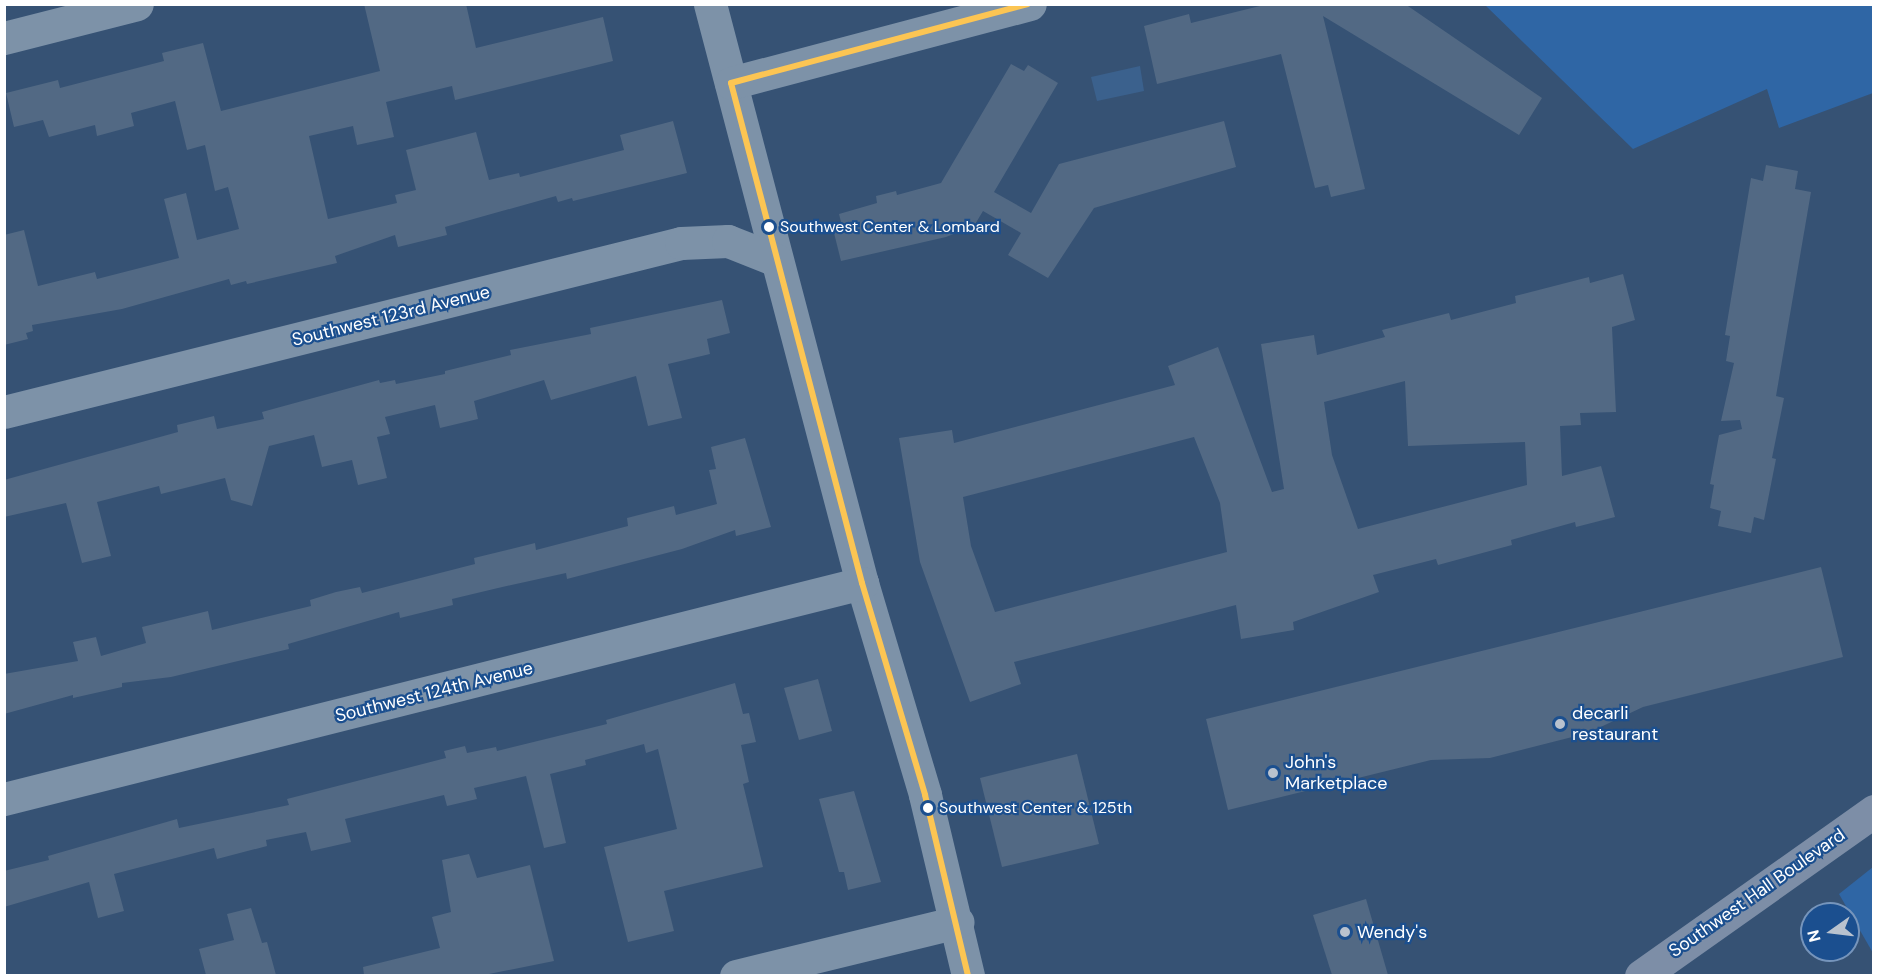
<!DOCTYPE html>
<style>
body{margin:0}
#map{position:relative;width:1878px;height:980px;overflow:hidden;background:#365274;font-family:"DM Sans",sans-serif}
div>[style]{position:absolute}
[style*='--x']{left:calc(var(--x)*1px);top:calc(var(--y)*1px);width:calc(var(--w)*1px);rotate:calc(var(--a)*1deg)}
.green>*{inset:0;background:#2f66a5}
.water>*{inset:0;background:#3b618d}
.building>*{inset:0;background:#526984}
.minor>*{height:33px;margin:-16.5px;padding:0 16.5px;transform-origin:16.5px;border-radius:16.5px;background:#7d92a8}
.major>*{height:33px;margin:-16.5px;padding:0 16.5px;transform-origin:16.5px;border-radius:16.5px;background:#7d8ea7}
.bus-1>*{height:6px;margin:-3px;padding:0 3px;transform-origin:3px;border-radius:3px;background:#fcc553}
.dots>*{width:16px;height:16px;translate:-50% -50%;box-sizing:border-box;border:3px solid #1b4f8f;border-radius:50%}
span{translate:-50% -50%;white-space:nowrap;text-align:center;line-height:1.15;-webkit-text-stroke:4.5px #1b4f8f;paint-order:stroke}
.bus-label{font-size:16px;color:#fff}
.left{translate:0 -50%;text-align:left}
.street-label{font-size:18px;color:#fff}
.poi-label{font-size:18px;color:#fff}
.frame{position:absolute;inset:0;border:6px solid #fff;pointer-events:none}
.north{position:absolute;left:1800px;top:902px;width:60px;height:60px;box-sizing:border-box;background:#1b4f8f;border:2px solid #7695bc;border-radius:50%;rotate:256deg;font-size:16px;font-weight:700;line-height:24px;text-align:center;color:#fff}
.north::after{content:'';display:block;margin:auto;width:21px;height:27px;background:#b9c2ce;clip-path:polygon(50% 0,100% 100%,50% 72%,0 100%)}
</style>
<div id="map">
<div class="green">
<i style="clip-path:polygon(1485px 5px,1873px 5px,1873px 93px,1779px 128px,1767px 89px,1633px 149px)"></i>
<i style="clip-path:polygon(1873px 867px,1873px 953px,1839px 894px)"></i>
</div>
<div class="water">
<i style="clip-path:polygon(1140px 66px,1144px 91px,1097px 101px,1091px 77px)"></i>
</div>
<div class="building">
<i style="clip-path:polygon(364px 4px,466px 4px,476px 48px,603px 17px,613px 61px,455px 100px,452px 86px,386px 102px,394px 137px,357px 145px,353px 126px,309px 136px,328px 219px,397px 203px,395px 195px,416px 190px,406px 150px,476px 132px,489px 180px,519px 173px,520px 177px,624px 150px,620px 135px,673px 121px,687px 173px,573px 201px,572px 198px,558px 202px,556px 196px,445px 227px,447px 235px,398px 247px,395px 235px,335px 256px,337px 263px,247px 284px,246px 281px,231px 285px,229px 279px,122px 309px,32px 325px,33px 331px,26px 333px,28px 339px,4px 345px,4px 235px,24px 230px,38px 286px,95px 272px,97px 279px,179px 258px,164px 199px,186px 193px,197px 240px,239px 229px,228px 187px,215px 191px,205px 145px,187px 150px,175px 101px,131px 113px,134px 126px,97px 136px,95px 125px,49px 137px,43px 120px,14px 127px,6px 93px,58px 80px,60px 88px,164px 61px,162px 53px,203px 43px,221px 111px,380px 71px)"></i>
<i style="clip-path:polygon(1268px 4px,1405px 4px,1542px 98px,1519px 135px,1323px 16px,1365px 189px,1331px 197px,1328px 185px,1315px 188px,1281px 54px,1157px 84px,1144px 26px,1189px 14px,1191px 23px)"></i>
<i style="clip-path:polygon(1011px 64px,1024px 71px,1028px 65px,1058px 83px,994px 192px,1031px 213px,1059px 164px,1224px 121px,1236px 167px,1094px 208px,1048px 278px,1008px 255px,1021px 233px,983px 211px,974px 226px,946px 237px,841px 261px,832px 225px,841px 222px,839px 214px,877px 203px,876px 196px,896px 191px,897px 195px,941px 183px)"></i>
<i style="clip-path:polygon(1766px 165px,1798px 171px,1795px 189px,1811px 192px,1776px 396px,1784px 398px,1772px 458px,1776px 459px,1764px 520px,1754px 517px,1751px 533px,1718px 526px,1721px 511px,1710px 508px,1714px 485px,1710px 484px,1719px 435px,1742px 429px,1740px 420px,1721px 421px,1734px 363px,1726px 361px,1730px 336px,1725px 335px,1751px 178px,1763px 181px)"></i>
<i style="clip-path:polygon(evenodd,1623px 274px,1635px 320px,1612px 327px,1616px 412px,1580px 413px,1581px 425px,1560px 426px,1562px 476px,1601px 466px,1615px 517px,1576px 527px,1575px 522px,1511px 540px,1512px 545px,1438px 565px,1436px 559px,1373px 575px,1379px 592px,1293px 622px,1294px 630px,1241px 639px,1236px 605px,1014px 662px,1021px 684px,970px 702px,920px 562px,899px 438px,952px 430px,954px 443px,1175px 385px,1168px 366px,1218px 347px,1272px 492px,1284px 489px,1261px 344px,1314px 335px,1317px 355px,1385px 337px,1382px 330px,1449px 313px,1451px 320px,1516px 303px,1515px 296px,1589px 277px,1590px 283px,1623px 274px,1405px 381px,1408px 446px,1525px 442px,1527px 485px,1358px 529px,1332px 455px,1324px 402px,1405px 381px,1623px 274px,1194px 437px,1220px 503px,1227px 552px,995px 612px,971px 546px,963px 497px,1194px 437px)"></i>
<i style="clip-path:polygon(722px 300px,730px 333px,707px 339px,710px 354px,668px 364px,682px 418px,648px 426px,636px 376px,551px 400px,544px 380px,474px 401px,478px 419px,440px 428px,435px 405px,385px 417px,390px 434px,377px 437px,387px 478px,358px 485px,352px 460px,322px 467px,314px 435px,269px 446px,252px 506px,231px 500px,225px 478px,161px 494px,159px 486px,97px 502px,111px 556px,82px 563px,66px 503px,4px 517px,4px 480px,178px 432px,177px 425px,214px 416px,217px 429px,264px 419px,262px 412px,379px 380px,380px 383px,395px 380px,396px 384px,445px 374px,445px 371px,511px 355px,510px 350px,591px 334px,590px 328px)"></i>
<i style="clip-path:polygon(745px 438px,771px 527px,736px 536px,735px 530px,682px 549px,567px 579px,566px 573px,498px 588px,452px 599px,453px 605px,400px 618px,399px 612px,288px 644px,289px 649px,171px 677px,122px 683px,122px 687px,73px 698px,73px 695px,4px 714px,4px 674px,78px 661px,73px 642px,96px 637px,101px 656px,146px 643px,142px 627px,208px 611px,212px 630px,311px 606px,310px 600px,336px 592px,360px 587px,362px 593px,475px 564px,474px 558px,535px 543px,536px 550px,628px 526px,627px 518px,674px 506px,676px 515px,717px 504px,709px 470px,716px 469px,711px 447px)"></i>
<i style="clip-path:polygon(1821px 567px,1843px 657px,1643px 707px,1588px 733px,1490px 758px,1431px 760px,1228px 810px,1206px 719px)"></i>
<i style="clip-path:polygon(818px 679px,832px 731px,799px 740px,784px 688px)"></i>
<i style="clip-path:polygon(735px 683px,743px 714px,749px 713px,756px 742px,741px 745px,749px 782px,743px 784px,763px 867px,664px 891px,674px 931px,628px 942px,604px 847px,677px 829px,658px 749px,646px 753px,644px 744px,585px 760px,586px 765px,550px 774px,566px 843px,544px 848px,526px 776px,474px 788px,477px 799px,447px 806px,444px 795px,345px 819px,351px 842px,311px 851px,306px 832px,266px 840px,267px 846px,217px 859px,214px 848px,114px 874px,124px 911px,98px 918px,89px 882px,4px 907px,4px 871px,49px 860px,48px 856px,177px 819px,179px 828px,289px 805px,287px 799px,446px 758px,444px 751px,465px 746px,467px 753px,496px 747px,497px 751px,607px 724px,606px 720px)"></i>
<i style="clip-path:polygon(1077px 754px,1099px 844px,1002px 867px,980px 778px)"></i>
<i style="clip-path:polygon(854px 791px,881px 882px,848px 890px,844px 872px,839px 872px,819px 799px)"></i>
<i style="clip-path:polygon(469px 854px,477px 878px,530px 865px,554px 961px,484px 975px,364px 975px,363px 967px,440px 948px,432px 917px,451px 912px,442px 860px)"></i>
<i style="clip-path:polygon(1366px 899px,1388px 975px,1332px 975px,1313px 915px)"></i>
<i style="clip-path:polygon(251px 908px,262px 943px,267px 942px,276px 975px,206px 975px,199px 949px,234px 940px,227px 914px)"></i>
</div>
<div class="minor">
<i style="--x:710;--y:4;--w:599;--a:75.29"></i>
<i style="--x:862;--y:583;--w:221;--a:73.4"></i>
<i style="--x:925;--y:795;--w:186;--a:76.6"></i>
<i style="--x:4;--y:38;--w:137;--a:-14.3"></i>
<i style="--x:731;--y:83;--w:309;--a:-14.8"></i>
<i style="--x:4;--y:412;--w:698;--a:-14.02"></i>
<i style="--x:681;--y:243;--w:47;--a:-2.4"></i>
<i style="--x:728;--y:241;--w:52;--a:21.6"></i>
<i style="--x:4;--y:799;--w:885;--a:-14.13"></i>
<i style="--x:736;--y:976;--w:228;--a:-13.7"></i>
</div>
<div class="major">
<i style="--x:1641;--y:976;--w:286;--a:-35.3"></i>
</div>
<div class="bus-1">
<i style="--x:731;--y:83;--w:517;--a:75.32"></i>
<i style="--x:862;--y:583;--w:221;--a:73.4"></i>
<i style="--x:925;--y:795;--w:186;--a:76.6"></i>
<i style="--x:731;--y:83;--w:307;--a:-14.9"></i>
</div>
<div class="dots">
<i style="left:769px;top:227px;background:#fff"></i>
<i style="left:1560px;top:724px;background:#b9c2ce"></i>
<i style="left:1273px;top:773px;background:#b9c2ce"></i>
<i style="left:928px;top:808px;background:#fff"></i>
<i style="left:1345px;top:932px;background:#b9c2ce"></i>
</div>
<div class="bus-label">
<span class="left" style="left:780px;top:227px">Southwest Center &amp; Lombard</span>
<span class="left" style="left:939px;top:808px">Southwest Center &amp; 125th</span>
</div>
<div class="street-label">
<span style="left:391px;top:316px;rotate:-14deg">Southwest 123rd Avenue</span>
<span style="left:434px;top:692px;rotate:-14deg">Southwest 124th Avenue</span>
<span style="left:1757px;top:893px;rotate:-35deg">Southwest Hall Boulevard</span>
</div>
<div class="poi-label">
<span class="left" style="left:1572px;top:724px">decarli<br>restaurant</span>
<span class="left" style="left:1285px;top:773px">John's<br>Marketplace</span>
<span class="left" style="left:1357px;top:932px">Wendy's</span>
</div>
<div class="frame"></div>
<div class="north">N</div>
</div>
